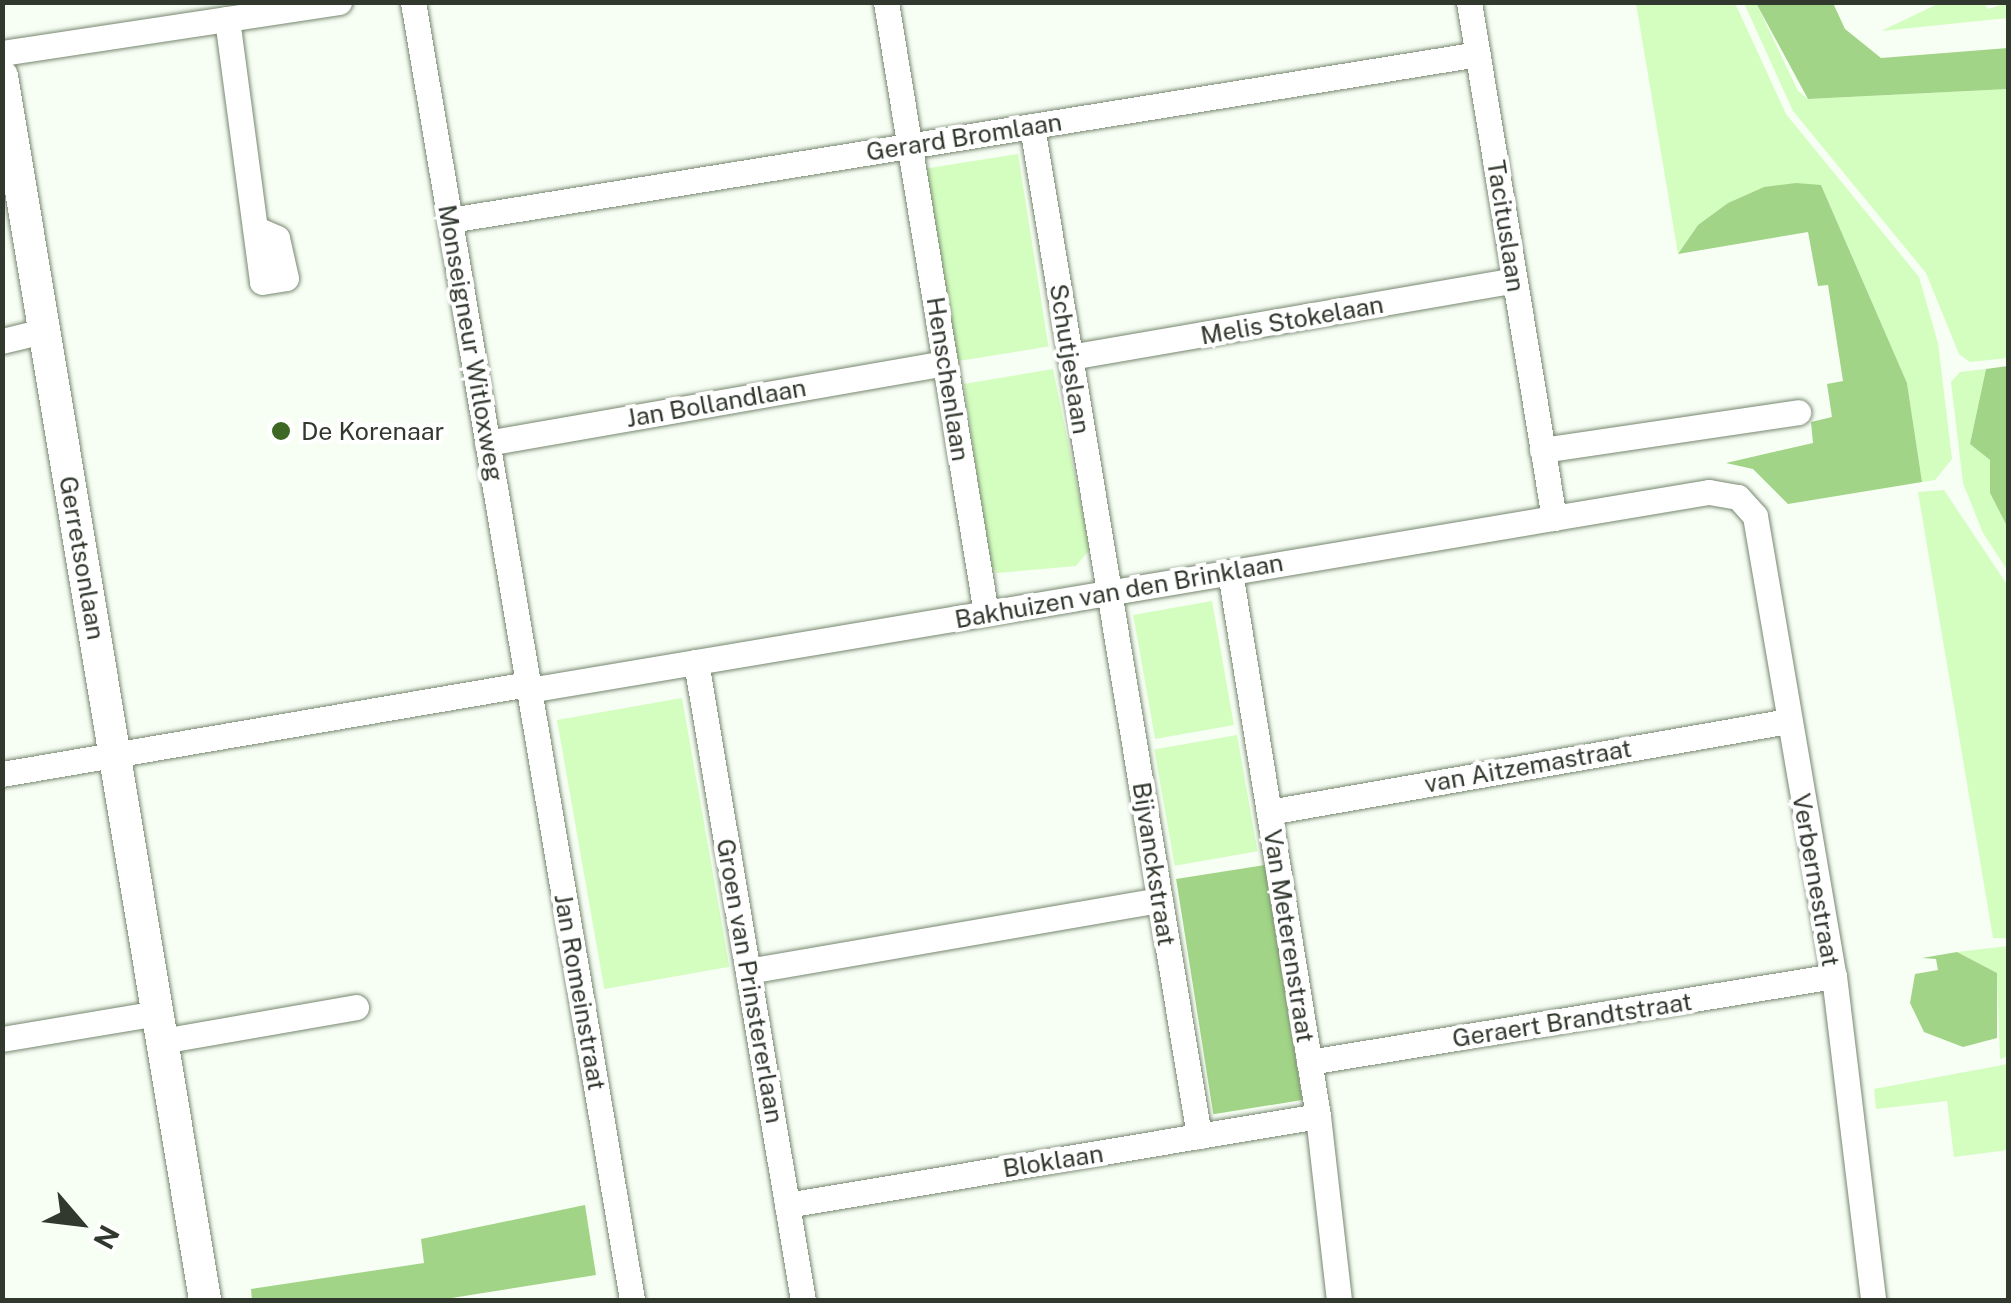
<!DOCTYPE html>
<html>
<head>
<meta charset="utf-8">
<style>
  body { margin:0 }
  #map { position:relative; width:2011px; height:1303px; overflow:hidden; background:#f7fef4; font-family:"Public Sans",sans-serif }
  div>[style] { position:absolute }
  .green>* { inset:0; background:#d4fdc0; transform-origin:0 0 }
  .forest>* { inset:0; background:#a1d486; transform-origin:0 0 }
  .roads { filter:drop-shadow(0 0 2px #778770) drop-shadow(0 0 2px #778770) }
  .minor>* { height:25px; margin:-12.5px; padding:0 12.5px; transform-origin:12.5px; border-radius:12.5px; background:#fff }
  .tertiary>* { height:32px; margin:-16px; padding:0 16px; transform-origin:16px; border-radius:16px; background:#fff }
  .dots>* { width:28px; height:28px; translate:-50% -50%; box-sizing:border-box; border:5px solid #fff; border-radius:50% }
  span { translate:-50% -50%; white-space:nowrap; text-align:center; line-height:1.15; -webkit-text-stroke:8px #fff; paint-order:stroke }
  .street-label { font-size:25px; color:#31382e }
  .poi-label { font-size:25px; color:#31382e }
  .left { translate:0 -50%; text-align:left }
  .frame { position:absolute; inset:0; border:5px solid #31382e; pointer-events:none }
  .north { position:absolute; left:30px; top:1173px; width:100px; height:100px; -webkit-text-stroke:8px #fff; paint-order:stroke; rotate:118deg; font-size:28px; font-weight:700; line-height:40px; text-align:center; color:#31382e }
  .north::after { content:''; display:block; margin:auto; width:35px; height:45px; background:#31382e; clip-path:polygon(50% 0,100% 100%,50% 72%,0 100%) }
</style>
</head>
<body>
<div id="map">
  <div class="green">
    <i style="clip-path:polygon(1636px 3px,1735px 3px,1786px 114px,1919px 277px,1938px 343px,1952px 459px,1935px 480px,1922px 482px,1907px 383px,1821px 185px,1764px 187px,1728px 203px,1698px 225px,1678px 254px)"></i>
    <i style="clip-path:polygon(1744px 3px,1756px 3px,1798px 91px,1808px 99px,2008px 89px,2008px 358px,1970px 362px,1959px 354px,1926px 273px,1793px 111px)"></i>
    <i style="clip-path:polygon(1940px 3px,1984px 3px,1988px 9px,2008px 3px,2008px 18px,1881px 31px)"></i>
    <i style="left:1018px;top:154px;width:195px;height:93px;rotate:81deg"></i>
    <i style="clip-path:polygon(1053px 369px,1090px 549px,1076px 566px,997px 573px,990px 565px,964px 384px)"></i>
    <i style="clip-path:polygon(1986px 369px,1970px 444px,1990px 460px,1990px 493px,2008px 528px,2008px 571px,1983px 533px,1963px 483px,1951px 382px,1960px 372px)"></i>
    <i style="clip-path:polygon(1944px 490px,2008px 586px,2008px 938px,1993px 938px,1918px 492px)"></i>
    <i style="left:1212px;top:601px;width:126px;height:80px;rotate:80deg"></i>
    <i style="left:682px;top:698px;width:273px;height:127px;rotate:80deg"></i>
    <i style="left:1237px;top:735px;width:118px;height:84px;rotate:80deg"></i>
    <i style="clip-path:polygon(2008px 946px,2008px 1056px,2000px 1059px,1997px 973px,1957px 952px)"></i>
    <i style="clip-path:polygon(2008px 1064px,2008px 1150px,1954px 1157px,1947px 1101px,1876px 1109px,1874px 1089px)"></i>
  </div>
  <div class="forest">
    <i style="clip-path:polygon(1756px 3px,1833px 3px,1845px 29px,1881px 58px,2008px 48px,2008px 89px,1808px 99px)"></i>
    <i style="clip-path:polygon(1796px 183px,1821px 185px,1907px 383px,1922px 482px,1788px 504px,1753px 469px,1726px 463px,1813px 443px,1811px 422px,1832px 417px,1827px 384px,1843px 381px,1828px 285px,1818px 286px,1808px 232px,1678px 254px,1698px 225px,1728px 203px,1764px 187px)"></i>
    <i style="clip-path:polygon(2008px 366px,2008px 528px,1990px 493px,1990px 460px,1970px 444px,1986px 369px)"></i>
    <i style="left:1265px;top:865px;width:238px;height:90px;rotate:81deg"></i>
    <i style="clip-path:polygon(1957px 952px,1997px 973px,1997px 1038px,1963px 1047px,1924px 1032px,1910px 1003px,1915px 974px,1938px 970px,1936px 959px,1922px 958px)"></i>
    <i style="clip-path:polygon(585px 1205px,596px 1275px,439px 1300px,252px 1300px,251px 1289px,424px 1263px,421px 1239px)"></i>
  </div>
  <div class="roads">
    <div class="minor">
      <i style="left:413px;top:2px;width:1316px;rotate:80.42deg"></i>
      <i style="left:886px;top:2px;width:619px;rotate:80.71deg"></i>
      <i style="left:1469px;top:2px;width:523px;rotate:80.65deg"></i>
      <i style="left:227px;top:19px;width:265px;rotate:82.4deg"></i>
      <i style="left:262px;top:282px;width:24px;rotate:-9deg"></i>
      <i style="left:286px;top:278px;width:41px;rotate:-102.7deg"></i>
      <i style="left:277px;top:238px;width:22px;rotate:-156deg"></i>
      <i style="left:2px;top:53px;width:341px;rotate:-8.6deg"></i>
      <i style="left:1032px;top:126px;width:1024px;rotate:80.61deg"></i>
      <i style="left:450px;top:220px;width:1041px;rotate:-9.17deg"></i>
      <i style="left:2px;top:341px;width:42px;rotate:-13.7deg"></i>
      <i style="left:1070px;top:357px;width:451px;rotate:-9.8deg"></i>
      <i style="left:487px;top:443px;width:465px;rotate:-9.9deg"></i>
      <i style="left:1542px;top:450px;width:259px;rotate:-8.4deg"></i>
      <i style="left:1230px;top:572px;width:551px;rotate:80.81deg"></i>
      <i style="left:1318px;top:1116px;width:185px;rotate:83.5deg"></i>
      <i style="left:696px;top:662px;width:647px;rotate:80.48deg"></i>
      <i style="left:529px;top:690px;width:1196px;rotate:-9.53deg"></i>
      <i style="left:1709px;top:492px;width:29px;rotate:10deg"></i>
      <i style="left:1738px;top:497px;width:25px;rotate:48deg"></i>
      <i style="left:1755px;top:516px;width:467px;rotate:80.3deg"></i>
      <i style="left:1834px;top:976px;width:326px;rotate:83.1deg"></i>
      <i style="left:2px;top:774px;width:534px;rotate:-9.71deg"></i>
      <i style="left:1269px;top:812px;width:527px;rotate:-9.94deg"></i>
      <i style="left:748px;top:971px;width:418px;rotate:-9.8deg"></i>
      <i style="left:2px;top:1039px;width:157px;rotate:-9.5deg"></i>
      <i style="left:162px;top:1041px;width:197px;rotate:-9.9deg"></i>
      <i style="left:1309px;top:1062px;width:532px;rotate:-9.3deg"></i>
      <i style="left:787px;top:1205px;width:538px;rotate:-9.51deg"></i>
    </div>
    <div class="tertiary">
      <i style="left:2px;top:76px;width:1241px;rotate:80.58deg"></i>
    </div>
  </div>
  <div class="dots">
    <i style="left:281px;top:431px;background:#3d6724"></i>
  </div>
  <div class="street-label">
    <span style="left:964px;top:137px;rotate:-9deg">Gerard Bromlaan</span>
    <span style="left:1506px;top:226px;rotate:81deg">Tacituslaan</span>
    <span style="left:1292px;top:320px;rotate:-10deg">Melis Stokelaan</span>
    <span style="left:471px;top:343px;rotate:80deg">Monseigneur Witloxweg</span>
    <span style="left:1070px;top:359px;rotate:81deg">Schutjeslaan</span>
    <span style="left:948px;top:379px;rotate:81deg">Henschenlaan</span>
    <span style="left:716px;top:403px;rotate:-10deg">Jan Bollandlaan</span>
    <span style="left:82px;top:558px;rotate:80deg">Gerretsonlaan</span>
    <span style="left:1119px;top:591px;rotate:-10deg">Bakhuizen van den Brinklaan</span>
    <span style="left:1528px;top:766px;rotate:-10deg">van Aitzemastraat</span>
    <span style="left:1154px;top:864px;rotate:81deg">Bijvanckstraat</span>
    <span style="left:1816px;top:880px;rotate:80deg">Verbernestraat</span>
    <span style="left:1289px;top:936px;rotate:81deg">Van Meterenstraat</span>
    <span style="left:750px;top:981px;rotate:80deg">Groen van Prinstererlaan</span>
    <span style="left:580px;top:992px;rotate:80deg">Jan Romeinstraat</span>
    <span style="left:1572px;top:1020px;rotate:-9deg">Geraert Brandtstraat</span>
    <span style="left:1053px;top:1161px;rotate:-9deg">Bloklaan</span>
  </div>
  <div class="poi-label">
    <span class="left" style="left:301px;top:431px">De Korenaar</span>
  </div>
  <div class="frame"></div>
  <div class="north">N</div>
</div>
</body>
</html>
